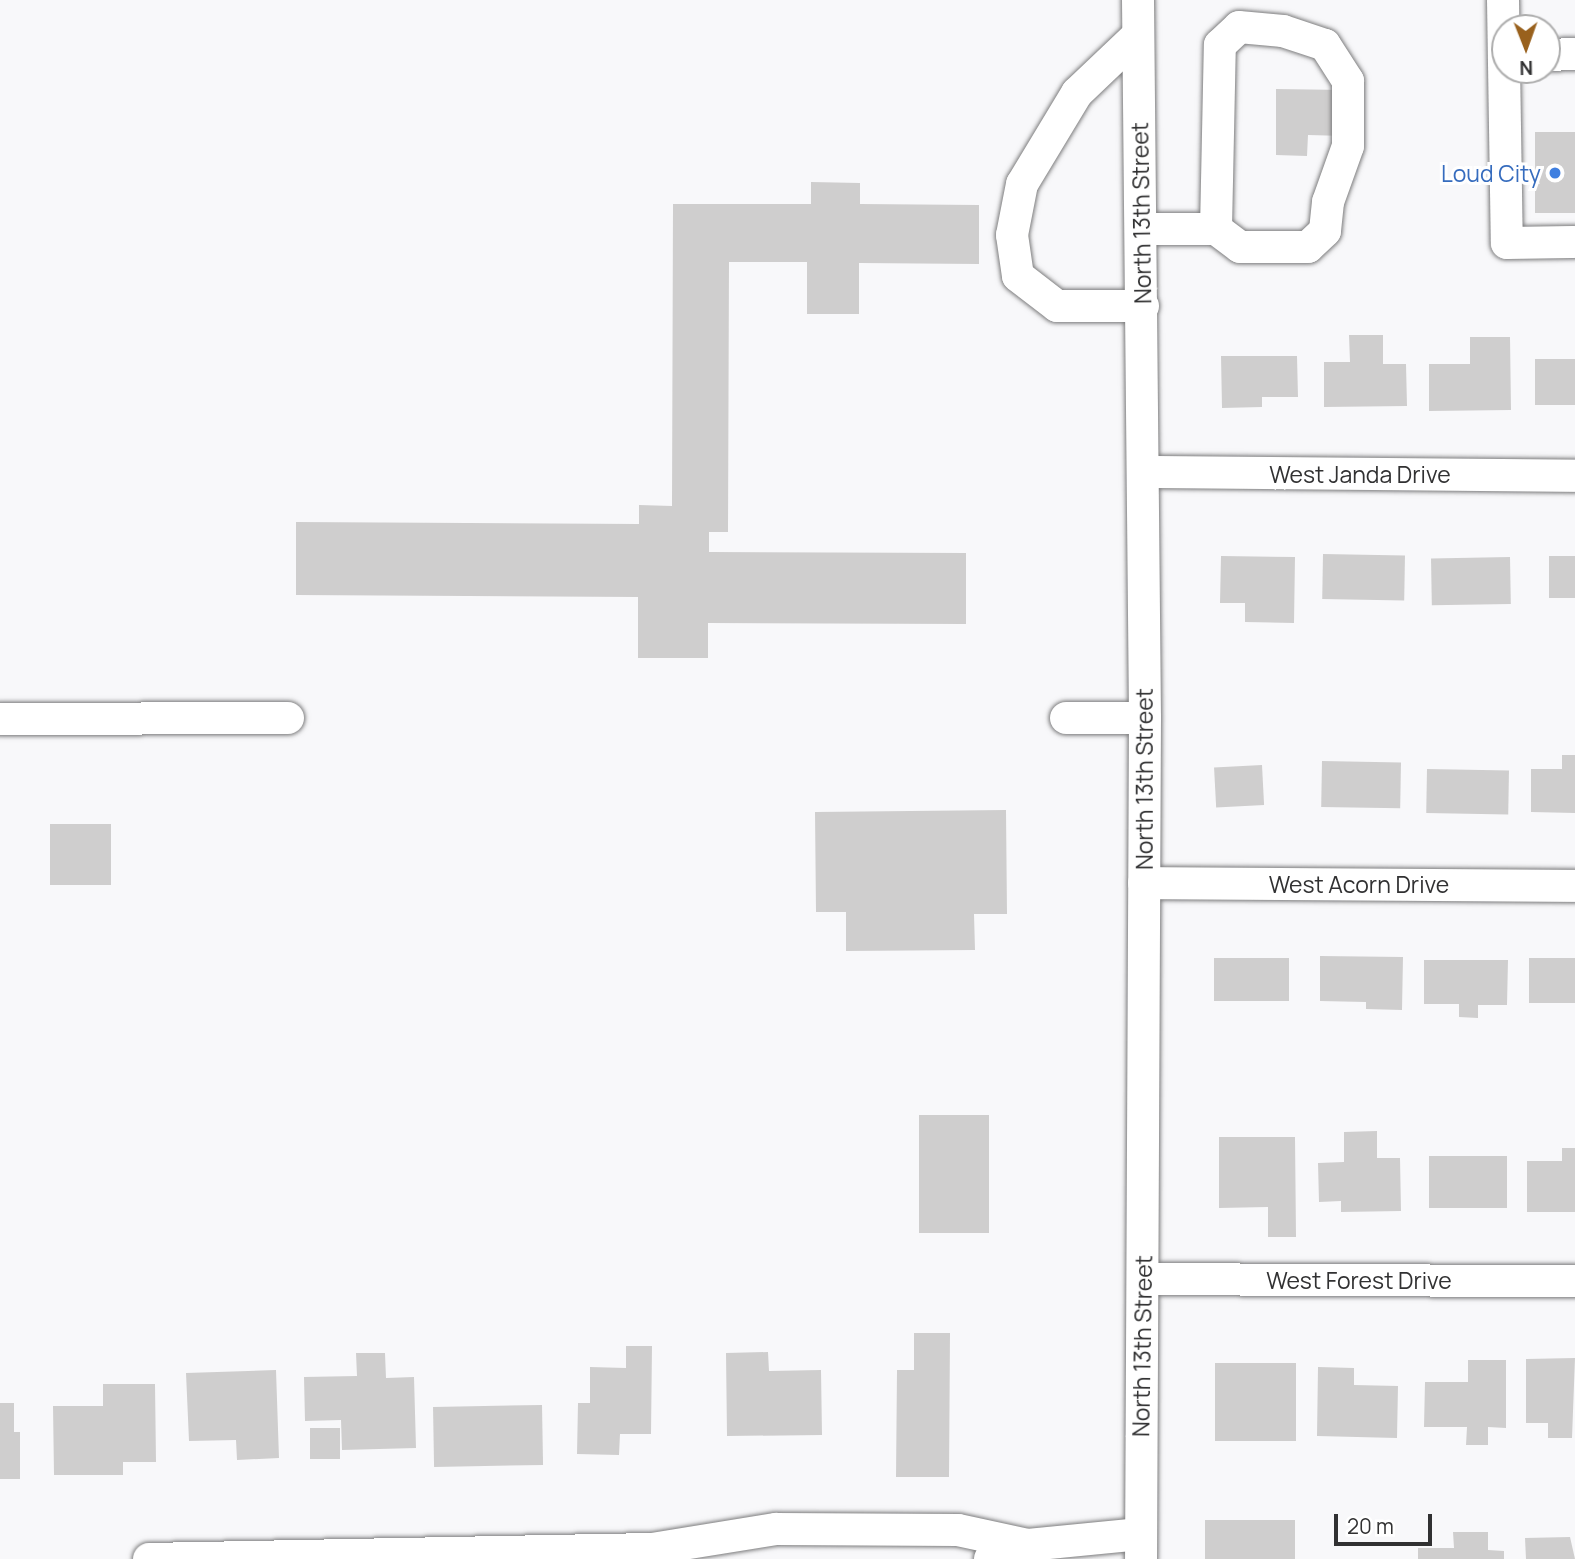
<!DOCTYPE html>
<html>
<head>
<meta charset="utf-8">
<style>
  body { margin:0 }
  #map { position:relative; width:1575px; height:1559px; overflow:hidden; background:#f8f8fa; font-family:Manrope,sans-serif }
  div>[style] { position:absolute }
  .building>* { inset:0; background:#cfcece; transform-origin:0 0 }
  .roads { filter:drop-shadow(0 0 2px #7d7d7e) drop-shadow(0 0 2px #7d7d7e) }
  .minor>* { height:32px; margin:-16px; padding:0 16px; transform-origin:16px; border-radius:16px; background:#fff }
  .dots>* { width:19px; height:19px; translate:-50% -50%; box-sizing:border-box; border:4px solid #fff; border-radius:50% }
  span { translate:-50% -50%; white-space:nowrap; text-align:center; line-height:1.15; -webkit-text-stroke:6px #fff; paint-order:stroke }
  .shop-label { font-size:23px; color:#366cbe }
  .right { translate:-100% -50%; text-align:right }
  .street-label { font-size:23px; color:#313132 }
  .north { position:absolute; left:1491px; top:14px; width:70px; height:70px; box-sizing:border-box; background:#fff; border:2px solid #adadad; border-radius:50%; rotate:179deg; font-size:19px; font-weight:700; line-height:28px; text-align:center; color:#313132 }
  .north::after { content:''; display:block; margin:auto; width:24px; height:32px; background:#99611d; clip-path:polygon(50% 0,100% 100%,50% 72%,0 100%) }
  .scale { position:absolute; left:1334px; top:1514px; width:98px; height:32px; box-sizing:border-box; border:4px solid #313132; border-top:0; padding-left:9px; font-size:21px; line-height:24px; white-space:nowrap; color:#313132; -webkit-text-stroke:5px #fff; paint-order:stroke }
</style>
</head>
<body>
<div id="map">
  <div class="building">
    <i style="clip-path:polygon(1276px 89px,1345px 90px,1345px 136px,1308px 135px,1307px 156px,1276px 155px)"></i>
    <i style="left:1535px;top:132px;width:40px;height:81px"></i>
    <i style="clip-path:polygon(811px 182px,860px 183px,860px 204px,979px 205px,979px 264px,859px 263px,859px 314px,807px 314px,807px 262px,729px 262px,728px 532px,709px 532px,709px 552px,966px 553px,966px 624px,708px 623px,708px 658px,638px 658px,638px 597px,296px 595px,296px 522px,639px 524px,639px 505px,672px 506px,673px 204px,811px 204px)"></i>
    <i style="clip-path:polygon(1349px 335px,1383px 335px,1383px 364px,1406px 364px,1407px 406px,1324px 407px,1324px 362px,1350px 362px)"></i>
    <i style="clip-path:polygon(1470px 337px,1510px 337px,1511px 410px,1429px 411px,1429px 364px,1470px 364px)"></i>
    <i style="clip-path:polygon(1221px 356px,1297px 356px,1298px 397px,1262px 397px,1262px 407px,1222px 408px)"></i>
    <i style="left:1535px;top:359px;width:40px;height:46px"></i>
    <i style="left:1323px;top:554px;width:82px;height:45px;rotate:1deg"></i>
    <i style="clip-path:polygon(1221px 556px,1295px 557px,1294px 623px,1245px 622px,1245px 603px,1220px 603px)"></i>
    <i style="left:1549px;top:556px;width:26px;height:42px"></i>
    <i style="left:1510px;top:557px;width:47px;height:79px;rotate:89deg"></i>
    <i style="clip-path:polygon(1562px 755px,1575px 755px,1575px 813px,1531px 812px,1531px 769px,1562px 769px)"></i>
    <i style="left:1322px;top:761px;width:79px;height:46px;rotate:1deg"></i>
    <i style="left:1262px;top:765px;width:40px;height:48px;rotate:87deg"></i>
    <i style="left:1427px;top:769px;width:82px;height:44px;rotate:1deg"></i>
    <i style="clip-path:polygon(1006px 810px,1007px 914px,974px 914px,975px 950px,846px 951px,846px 912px,816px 912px,815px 812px)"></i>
    <i style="left:50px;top:824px;width:61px;height:61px"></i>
    <i style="clip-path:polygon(1320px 956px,1403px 957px,1402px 1010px,1366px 1009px,1366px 1002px,1320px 1001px)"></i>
    <i style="left:1214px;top:958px;width:75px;height:43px"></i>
    <i style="left:1529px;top:958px;width:46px;height:45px"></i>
    <i style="clip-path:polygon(1424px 960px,1508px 960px,1507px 1005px,1478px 1005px,1478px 1018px,1459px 1017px,1459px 1004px,1424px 1004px)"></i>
    <i style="left:919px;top:1115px;width:70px;height:118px"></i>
    <i style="clip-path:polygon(1377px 1131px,1377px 1158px,1400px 1158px,1401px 1211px,1341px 1212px,1341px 1201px,1319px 1202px,1318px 1163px,1344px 1162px,1344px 1132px)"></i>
    <i style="clip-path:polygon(1219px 1137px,1295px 1137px,1296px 1237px,1268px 1237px,1268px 1207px,1219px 1208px)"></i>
    <i style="clip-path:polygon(1562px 1148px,1575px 1148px,1575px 1212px,1527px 1212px,1527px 1161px,1562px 1161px)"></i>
    <i style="left:1429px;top:1156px;width:78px;height:52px"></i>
    <i style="clip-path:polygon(914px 1333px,950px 1333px,949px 1477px,896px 1477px,897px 1370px,914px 1370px)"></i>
    <i style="clip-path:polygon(626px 1346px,652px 1346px,651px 1434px,620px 1434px,619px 1455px,577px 1454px,578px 1403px,590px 1403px,590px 1367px,626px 1368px)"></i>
    <i style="clip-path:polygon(768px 1352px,769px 1371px,821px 1370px,822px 1435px,727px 1436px,726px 1353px)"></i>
    <i style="clip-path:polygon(356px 1353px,385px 1353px,386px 1378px,414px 1377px,416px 1448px,342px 1450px,341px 1420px,305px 1421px,304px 1377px,357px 1376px)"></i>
    <i style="clip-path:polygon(1575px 1358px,1572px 1438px,1548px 1438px,1548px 1423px,1526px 1423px,1526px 1359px)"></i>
    <i style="clip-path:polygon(1468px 1360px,1506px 1360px,1506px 1428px,1488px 1427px,1488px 1445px,1466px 1445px,1467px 1427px,1424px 1427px,1425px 1382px,1468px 1382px)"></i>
    <i style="left:1215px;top:1363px;width:81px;height:78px"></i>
    <i style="clip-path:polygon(1318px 1367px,1354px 1368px,1354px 1385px,1398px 1386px,1397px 1438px,1317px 1436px)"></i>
    <i style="clip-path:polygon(276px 1370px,279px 1458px,237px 1460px,236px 1440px,189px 1441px,186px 1373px)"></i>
    <i style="clip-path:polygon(103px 1384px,155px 1384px,156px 1462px,123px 1462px,123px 1475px,54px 1475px,53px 1406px,103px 1406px)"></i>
    <i style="clip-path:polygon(0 1403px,14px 1403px,14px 1432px,20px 1432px,20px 1479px,0 1479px)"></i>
    <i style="left:542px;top:1405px;width:60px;height:109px;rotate:89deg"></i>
    <i style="left:310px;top:1428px;width:30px;height:31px"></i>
    <i style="left:1205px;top:1520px;width:90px;height:39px"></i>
    <i style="clip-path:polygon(1453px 1532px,1488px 1532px,1488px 1550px,1504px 1551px,1504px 1559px,1418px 1559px,1418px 1548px,1454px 1548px)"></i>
    <i style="clip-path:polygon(1570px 1537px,1575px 1559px,1526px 1559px,1525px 1538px)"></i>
  </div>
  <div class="roads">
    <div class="minor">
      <i style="left:1138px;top:0;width:718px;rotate:89.44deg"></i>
      <i style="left:1145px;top:718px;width:841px;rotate:90.27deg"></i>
      <i style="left:1503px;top:0;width:243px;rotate:89.1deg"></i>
      <i style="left:1507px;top:243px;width:68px;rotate:-0.8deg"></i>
      <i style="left:1138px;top:35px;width:84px;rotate:136.4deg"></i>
      <i style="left:1077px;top:93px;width:106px;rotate:121.1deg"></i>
      <i style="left:1022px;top:184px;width:52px;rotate:101.1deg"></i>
      <i style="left:1012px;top:235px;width:41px;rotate:81.7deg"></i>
      <i style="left:1018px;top:276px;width:49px;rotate:37.6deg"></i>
      <i style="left:1057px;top:306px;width:86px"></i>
      <i style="left:1547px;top:55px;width:28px;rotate:-2deg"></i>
      <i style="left:1142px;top:229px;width:74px"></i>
      <i style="left:1216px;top:229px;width:184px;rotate:-88.8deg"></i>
      <i style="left:1220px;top:45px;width:26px;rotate:-43deg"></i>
      <i style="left:1239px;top:27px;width:44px;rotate:5.2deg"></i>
      <i style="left:1283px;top:31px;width:44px;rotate:18.4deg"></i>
      <i style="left:1325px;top:45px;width:43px;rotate:57.4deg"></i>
      <i style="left:1348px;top:81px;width:65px;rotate:90deg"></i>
      <i style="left:1348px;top:146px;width:59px;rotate:109.7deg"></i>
      <i style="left:1328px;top:202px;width:29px;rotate:96deg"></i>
      <i style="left:1325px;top:231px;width:23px;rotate:137deg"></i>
      <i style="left:1308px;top:247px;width:68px;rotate:180deg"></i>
      <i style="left:1240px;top:247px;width:30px;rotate:-143deg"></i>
      <i style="left:1144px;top:472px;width:431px;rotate:0.5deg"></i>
      <i style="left:1066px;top:718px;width:79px"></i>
      <i style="left:0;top:719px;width:288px;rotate:-0.2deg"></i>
      <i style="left:1144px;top:883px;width:431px;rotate:0.4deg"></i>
      <i style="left:1143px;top:1279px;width:432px;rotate:0.3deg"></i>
      <i style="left:149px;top:1559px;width:503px;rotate:-1.14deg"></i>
      <i style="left:652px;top:1549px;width:126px;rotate:-9.2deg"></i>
      <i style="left:776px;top:1529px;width:182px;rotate:0.3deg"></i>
      <i style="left:958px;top:1530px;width:72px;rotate:12.1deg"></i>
      <i style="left:990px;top:1559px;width:40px;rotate:-20.2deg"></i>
      <i style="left:1028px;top:1545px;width:113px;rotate:-5.6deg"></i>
    </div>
  </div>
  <div class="dots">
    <i style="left:1555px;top:173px;background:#3f7fe0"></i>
  </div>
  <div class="shop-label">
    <span class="right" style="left:1541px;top:173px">Loud City</span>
  </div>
  <div class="street-label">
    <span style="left:1141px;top:213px;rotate:-91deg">North 13th Street</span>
    <span style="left:1360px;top:474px">West Janda Drive</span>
    <span style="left:1144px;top:779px;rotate:-90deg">North 13th Street</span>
    <span style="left:1359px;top:884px">West Acorn Drive</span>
    <span style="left:1359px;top:1280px">West Forest Drive</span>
    <span style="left:1142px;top:1346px;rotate:-89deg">North 13th Street</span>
  </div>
  <div class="north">N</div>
  <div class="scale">20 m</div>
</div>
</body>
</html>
